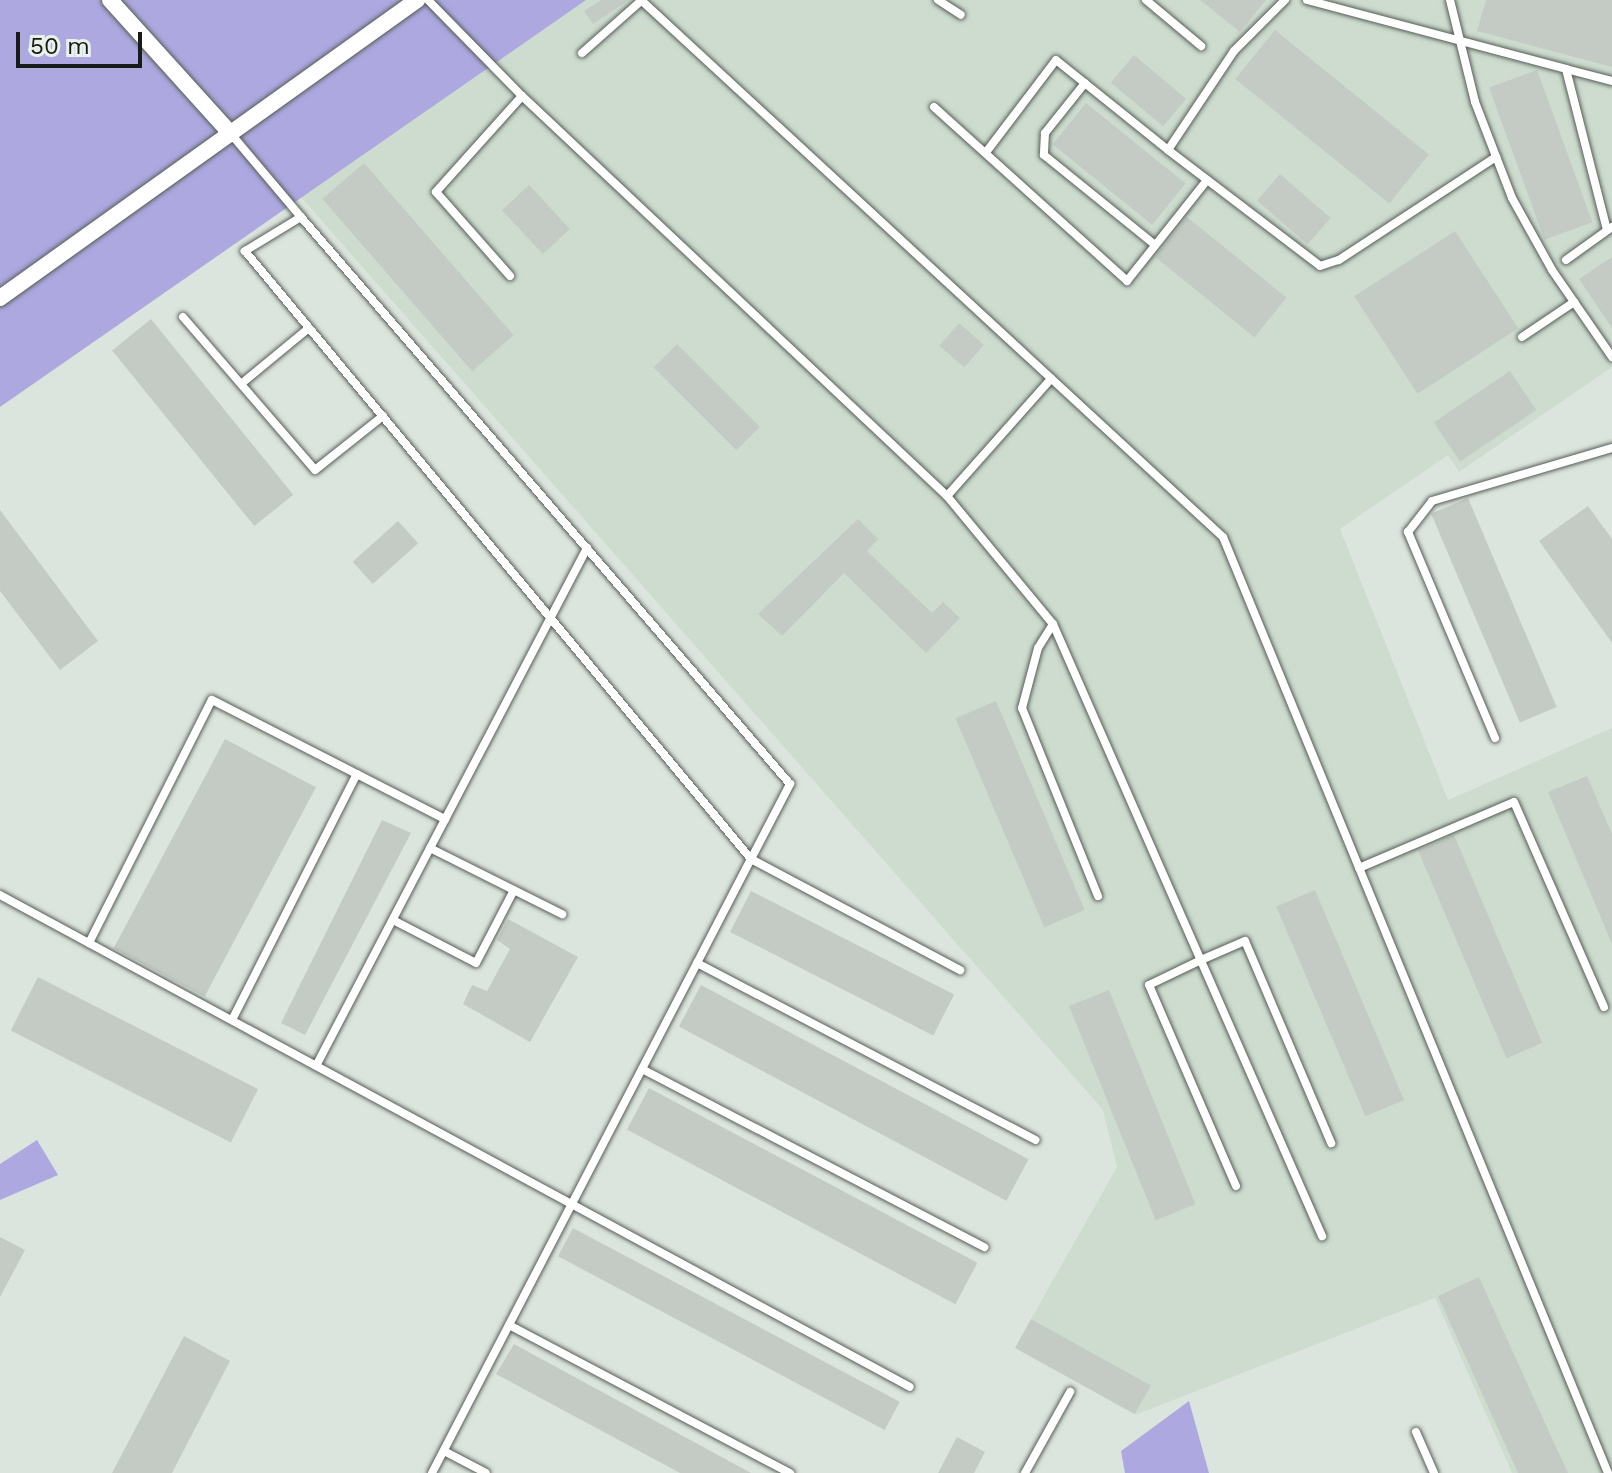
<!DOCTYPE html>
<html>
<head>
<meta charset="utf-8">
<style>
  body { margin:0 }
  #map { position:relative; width:1612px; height:1473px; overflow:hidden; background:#dce5dd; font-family:"Work Sans",sans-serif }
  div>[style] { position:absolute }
  .built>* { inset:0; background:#cddccf }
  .green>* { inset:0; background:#ada8e0 }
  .building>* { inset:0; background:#c3cbc4; transform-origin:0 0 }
  .roads { filter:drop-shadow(0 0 2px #565e57) drop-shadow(0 0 2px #565e57) }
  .lane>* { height:8px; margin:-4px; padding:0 4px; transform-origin:4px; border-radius:4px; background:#fff }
  .street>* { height:16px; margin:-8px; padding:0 8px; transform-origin:8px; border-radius:8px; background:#fff }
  span { translate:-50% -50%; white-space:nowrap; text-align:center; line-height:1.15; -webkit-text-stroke:6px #e9f2ea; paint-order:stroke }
  .scale { position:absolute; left:16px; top:32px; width:126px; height:36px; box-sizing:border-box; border:4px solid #181b18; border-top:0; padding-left:10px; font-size:24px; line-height:28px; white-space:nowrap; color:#181b18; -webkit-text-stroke:6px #e9f2ea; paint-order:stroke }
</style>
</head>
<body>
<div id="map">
  <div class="built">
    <i style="clip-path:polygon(586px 0,1612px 0,1612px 367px,1459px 472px,1448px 455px,1340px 529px,1448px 800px,1612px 728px,1612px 1473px,1512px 1473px,1435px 1298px,1135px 1415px,1150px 1386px,1031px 1319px,1117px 1167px,1103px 1110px,300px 196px)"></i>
  </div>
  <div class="green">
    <i style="clip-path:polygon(0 0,586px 0,0 407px)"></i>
    <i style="clip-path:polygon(37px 1140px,58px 1175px,0 1200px,0 1164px)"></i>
    <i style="clip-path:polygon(1189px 1401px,1209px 1473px,1125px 1473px,1121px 1451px)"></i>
  </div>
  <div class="building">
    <i style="clip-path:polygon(601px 0,629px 0,593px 24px,584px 11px)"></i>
    <i style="clip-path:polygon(1200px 0,1266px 0,1240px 32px)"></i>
    <i style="clip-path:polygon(1486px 0,1612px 0,1612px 67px,1477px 31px)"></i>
    <i style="left:1275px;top:30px;width:198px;height:63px;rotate:39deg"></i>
    <i style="left:1134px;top:55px;width:68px;height:36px;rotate:40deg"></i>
    <i style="left:1537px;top:70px;width:162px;height:51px;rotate:70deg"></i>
    <i style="left:1086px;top:103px;width:128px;height:53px;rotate:39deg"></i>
    <i style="left:364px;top:163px;width:228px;height:55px;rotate:49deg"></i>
    <i style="left:1280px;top:174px;width:67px;height:35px;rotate:41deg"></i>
    <i style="left:529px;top:185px;width:60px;height:37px;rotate:47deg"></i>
    <i style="left:1187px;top:217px;width:128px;height:51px;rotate:39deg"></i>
    <i style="left:1455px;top:231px;width:116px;height:120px;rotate:57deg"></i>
    <i style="clip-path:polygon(1612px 257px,1612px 328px,1579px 279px)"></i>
    <i style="left:151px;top:319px;width:226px;height:50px;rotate:51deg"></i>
    <i style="left:959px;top:323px;width:33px;height:30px;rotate:41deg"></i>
    <i style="left:677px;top:344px;width:117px;height:33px;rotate:45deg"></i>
    <i style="left:1510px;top:371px;width:47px;height:92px;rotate:56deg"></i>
    <i style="left:1468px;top:498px;width:227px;height:40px;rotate:67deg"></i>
    <i style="clip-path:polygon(1588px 506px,1612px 539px,1612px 643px,1539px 541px)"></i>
    <i style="clip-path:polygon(0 510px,98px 641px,60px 670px,0 591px)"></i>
    <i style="clip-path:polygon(858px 519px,878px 539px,867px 551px,932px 613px,943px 602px,960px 618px,926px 653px,844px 573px,782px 636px,758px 614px)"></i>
    <i style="left:398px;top:521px;width:30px;height:61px;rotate:48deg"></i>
    <i style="left:996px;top:701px;width:227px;height:44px;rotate:67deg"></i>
    <i style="left:225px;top:739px;width:103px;height:237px;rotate:28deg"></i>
    <i style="clip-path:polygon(1587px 776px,1612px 834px,1612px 944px,1548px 792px)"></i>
    <i style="clip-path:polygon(382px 820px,411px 833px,305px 1035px,281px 1023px)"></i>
    <i style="left:1454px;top:835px;width:226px;height:39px;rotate:67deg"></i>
    <i style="left:1315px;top:890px;width:228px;height:42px;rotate:67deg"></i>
    <i style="left:751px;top:891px;width:228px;height:46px;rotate:27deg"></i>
    <i style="clip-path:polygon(508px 919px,578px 957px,530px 1042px,463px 1004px,472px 985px,487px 991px,510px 949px,497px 940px)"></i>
    <i style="left:38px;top:977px;width:247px;height:60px;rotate:27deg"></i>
    <i style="left:701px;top:985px;width:371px;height:47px;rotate:28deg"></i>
    <i style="left:1109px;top:990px;width:231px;height:43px;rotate:68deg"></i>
    <i style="left:649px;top:1088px;width:372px;height:47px;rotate:28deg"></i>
    <i style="left:573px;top:1228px;width:370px;height:32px;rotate:28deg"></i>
    <i style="clip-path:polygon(0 1237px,25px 1250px,0 1297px)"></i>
    <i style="clip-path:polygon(1479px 1277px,1551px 1436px,1568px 1473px,1518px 1473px,1438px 1296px)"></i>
    <i style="left:1031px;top:1319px;width:137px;height:33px;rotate:29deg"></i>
    <i style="clip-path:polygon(184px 1336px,230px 1361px,172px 1473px,112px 1473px)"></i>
    <i style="clip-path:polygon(514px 1344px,751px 1473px,680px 1473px,496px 1374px)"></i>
    <i style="clip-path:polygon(957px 1437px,985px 1452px,974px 1473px,938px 1473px)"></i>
  </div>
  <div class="roads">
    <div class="lane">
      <i style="left:428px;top:0;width:134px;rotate:45.6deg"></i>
      <i style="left:522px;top:96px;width:129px;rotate:131.9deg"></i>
      <i style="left:436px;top:192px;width:112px;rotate:48.6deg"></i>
      <i style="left:641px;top:0;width:792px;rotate:42.7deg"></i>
      <i style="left:1223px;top:537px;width:1012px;rotate:67.64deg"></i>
      <i style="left:938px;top:0;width:27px;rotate:33deg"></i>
      <i style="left:1146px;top:0;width:72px;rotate:39.9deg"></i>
      <i style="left:1285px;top:0;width:72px;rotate:135deg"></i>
      <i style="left:1234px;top:51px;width:119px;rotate:123.7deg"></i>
      <i style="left:1168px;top:150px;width:191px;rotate:37.3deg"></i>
      <i style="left:1320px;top:266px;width:20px;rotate:-18deg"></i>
      <i style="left:1339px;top:260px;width:188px;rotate:-33.3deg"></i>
      <i style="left:1307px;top:0;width:268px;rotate:14.9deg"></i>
      <i style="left:1450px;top:0;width:105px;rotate:76.2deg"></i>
      <i style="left:1475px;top:102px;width:103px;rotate:68.9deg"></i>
      <i style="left:1512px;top:198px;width:82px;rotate:60.9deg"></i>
      <i style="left:1552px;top:270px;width:106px;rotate:55.4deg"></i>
      <i style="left:582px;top:53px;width:79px;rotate:-41.4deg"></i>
      <i style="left:1085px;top:83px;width:64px;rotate:128.7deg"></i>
      <i style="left:1045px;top:133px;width:22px;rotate:93deg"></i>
      <i style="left:1044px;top:155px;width:143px;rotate:39deg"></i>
      <i style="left:522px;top:96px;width:584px;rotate:43.26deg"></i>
      <i style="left:947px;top:496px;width:166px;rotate:50.4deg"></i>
      <i style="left:1053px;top:624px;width:669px;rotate:66.27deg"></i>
      <i style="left:934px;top:107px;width:260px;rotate:42deg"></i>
      <i style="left:1127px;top:281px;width:129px;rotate:-51.6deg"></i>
      <i style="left:231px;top:134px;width:109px;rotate:49.9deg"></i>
      <i style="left:987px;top:151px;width:114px;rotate:-52.8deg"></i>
      <i style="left:1056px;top:60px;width:144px;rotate:38.8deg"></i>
      <i style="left:1607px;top:230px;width:166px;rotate:-104.3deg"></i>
      <i style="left:1566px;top:69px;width:48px;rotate:14.6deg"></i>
      <i style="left:1566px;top:260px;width:57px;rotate:-35.7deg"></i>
      <i style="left:183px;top:317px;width:202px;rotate:49.2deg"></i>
      <i style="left:315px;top:470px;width:87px;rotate:-38.5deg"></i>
      <i style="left:1522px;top:337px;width:63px;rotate:-33.9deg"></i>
      <i style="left:241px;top:384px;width:88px;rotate:-39.5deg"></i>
      <i style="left:947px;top:496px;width:157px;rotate:-48.4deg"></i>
      <i style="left:1053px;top:624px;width:28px;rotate:122deg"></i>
      <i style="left:1038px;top:648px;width:62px;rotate:104.9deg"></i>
      <i style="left:1022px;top:708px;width:203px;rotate:68deg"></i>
      <i style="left:1495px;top:738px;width:224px;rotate:-112.9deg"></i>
      <i style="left:1408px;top:532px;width:39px;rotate:-52deg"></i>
      <i style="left:1432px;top:501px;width:188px;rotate:-16.4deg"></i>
      <i style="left:430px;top:848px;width:148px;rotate:26.6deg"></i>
      <i style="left:1359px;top:868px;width:168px;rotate:-23.1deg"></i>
      <i style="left:1514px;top:802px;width:224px;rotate:66.3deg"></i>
      <i style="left:0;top:895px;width:1034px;rotate:28.4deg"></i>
      <i style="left:393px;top:920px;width:93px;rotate:27.4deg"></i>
      <i style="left:476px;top:963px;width:82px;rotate:-62.5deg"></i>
      <i style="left:89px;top:943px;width:272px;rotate:-63.2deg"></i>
      <i style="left:212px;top:700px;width:262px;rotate:27.1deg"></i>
      <i style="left:697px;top:963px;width:382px;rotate:27.6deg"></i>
      <i style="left:232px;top:1020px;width:276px;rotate:-63.1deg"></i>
      <i style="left:316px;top:1066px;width:585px;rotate:-62.38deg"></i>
      <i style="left:642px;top:1069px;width:386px;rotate:27.5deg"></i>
      <i style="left:1236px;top:1186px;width:219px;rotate:-113.4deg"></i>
      <i style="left:1149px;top:985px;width:58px;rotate:-25.7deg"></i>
      <i style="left:1201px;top:960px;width:48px;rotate:-23.4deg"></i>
      <i style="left:1245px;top:941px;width:220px;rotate:66.9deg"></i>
      <i style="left:509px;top:1325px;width:318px;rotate:27.8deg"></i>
      <i style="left:1416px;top:1432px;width:45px;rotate:66.3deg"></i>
      <i style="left:444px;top:1451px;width:47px;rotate:27.6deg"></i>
      <i style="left:432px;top:1473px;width:575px;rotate:-62.54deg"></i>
      <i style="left:697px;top:963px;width:117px;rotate:-62.6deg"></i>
      <i style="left:751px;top:859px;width:85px;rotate:-62.5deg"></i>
      <i style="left:790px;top:784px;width:749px;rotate:-130.78deg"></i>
      <i style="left:301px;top:217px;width:66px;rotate:148.7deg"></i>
      <i style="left:245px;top:251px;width:791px;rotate:50.23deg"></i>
      <i style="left:751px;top:859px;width:237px;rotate:28deg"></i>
      <i style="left:1025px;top:1473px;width:93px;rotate:-60.9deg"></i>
    </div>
    <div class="street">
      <i style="left:110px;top:0;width:181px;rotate:47.9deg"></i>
      <i style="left:0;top:298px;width:513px;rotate:-35.55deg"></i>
    </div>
  </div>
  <div class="scale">50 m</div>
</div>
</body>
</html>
